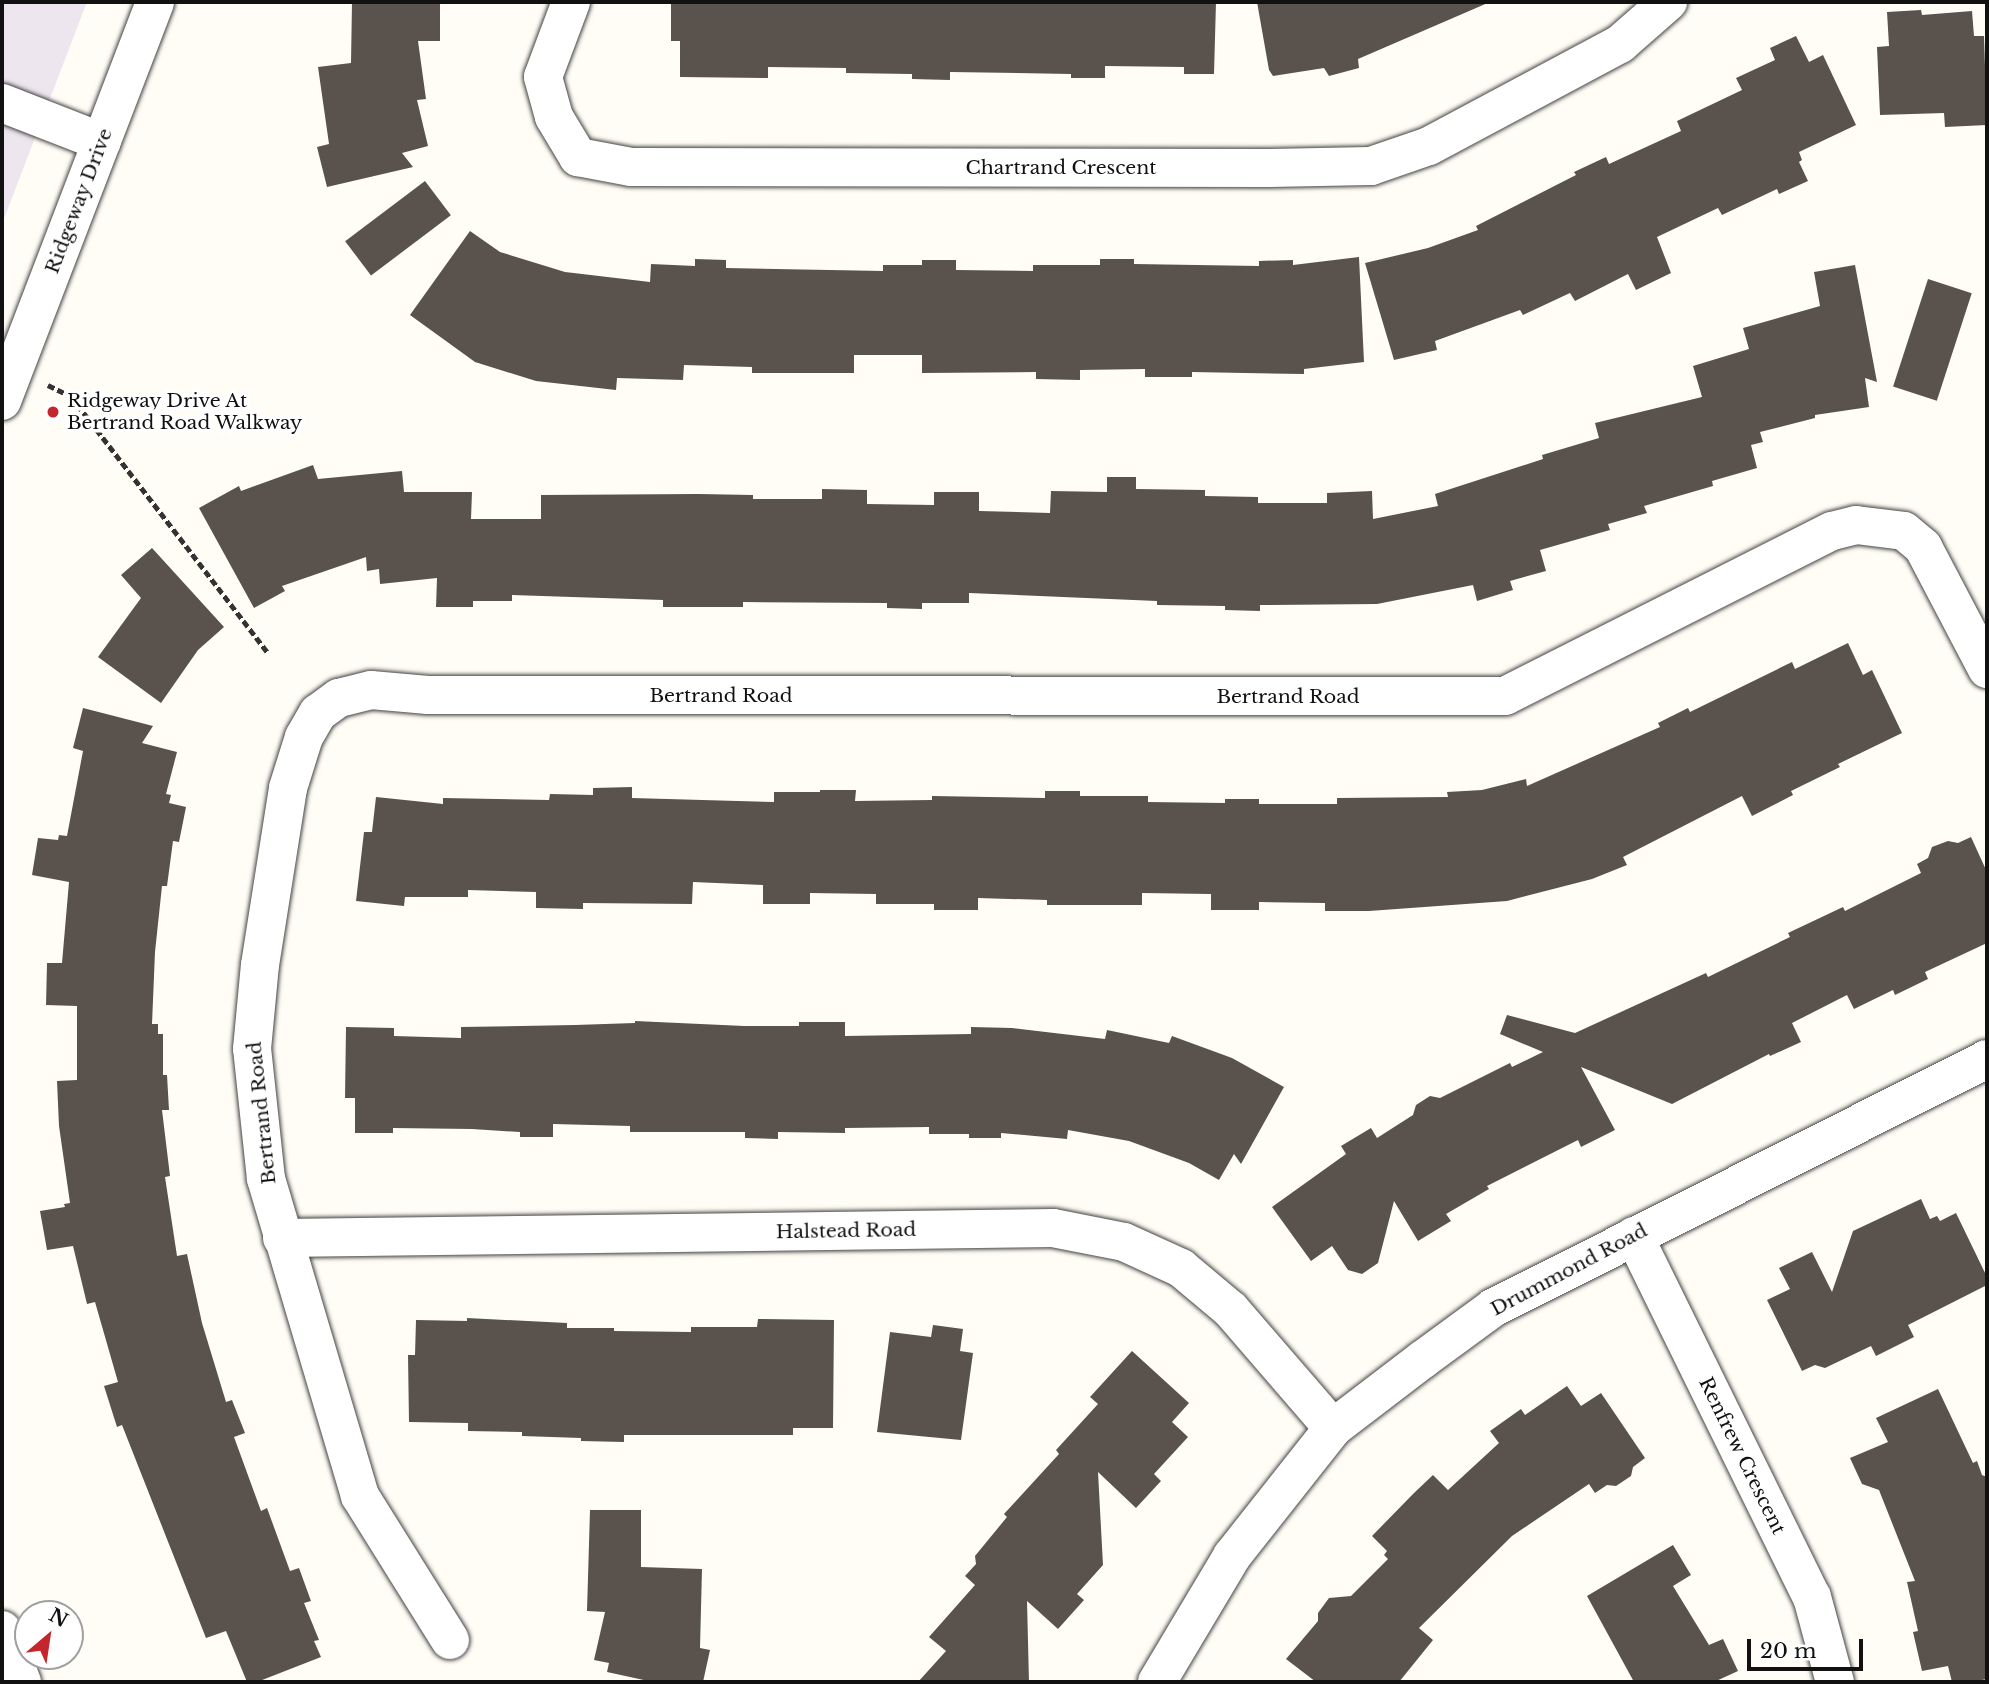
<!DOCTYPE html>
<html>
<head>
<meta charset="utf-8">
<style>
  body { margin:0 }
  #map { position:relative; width:1989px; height:1684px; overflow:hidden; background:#fffdf5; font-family:"Libre Baskerville",serif }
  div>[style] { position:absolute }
  .industrial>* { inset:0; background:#eee6ef }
  .building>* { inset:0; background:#5a524d; transform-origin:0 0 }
  .path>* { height:4.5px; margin-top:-2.25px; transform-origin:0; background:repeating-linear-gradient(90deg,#333 0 7px,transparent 0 10.5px) }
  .roads { filter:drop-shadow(0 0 2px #444) drop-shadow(0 0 2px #444) }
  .minor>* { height:38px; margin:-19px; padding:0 19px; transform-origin:19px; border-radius:19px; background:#fff }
  .dots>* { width:19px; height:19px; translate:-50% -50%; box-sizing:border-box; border:4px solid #fff; border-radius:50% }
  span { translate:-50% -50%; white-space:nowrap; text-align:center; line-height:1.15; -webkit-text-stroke:7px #fff; paint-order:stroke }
  .street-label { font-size:19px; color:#111 }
  .poi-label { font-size:19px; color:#111 }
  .left { translate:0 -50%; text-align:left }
  .frame { position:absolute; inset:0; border:4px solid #111; pointer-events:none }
  .north { position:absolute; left:14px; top:1600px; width:70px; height:70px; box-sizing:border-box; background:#fff; border:2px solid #a0a0a0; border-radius:50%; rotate:29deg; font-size:19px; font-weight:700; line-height:28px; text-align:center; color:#111 }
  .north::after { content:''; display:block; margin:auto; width:24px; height:32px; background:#c4262e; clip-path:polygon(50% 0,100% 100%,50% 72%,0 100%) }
  .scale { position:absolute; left:1747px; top:1639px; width:116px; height:32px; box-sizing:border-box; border:4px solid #111; border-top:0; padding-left:9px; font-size:21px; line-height:24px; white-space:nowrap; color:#111; -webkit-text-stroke:5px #fff; paint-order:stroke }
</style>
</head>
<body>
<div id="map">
  <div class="industrial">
    <i style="clip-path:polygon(2px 2px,87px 2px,2px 224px)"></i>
  </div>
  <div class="building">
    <i style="clip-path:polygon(352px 2px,440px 2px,440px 41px,418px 41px,426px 99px,417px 100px,428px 146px,402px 153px,413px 167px,327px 187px,317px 147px,329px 144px,318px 67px,351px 63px)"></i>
    <i style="clip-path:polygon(671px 2px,1216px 2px,1214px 74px,1184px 74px,1184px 67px,1105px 66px,1105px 78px,1071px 78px,1071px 74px,950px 72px,950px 80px,912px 79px,912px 74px,846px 73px,846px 68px,768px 67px,768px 78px,680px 77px,680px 41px,671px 41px)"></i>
    <i style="clip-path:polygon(1257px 2px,1490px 2px,1358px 59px,1359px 68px,1329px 76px,1324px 68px,1273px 76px,1269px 70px)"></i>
    <i style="clip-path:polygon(1921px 10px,1922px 15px,1972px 11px,1974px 36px,1984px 36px,1987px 125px,1945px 127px,1944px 113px,1880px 115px,1877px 47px,1889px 46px,1887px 12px)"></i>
    <i style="clip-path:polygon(1796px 36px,1809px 62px,1823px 55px,1856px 125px,1799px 152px,1802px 160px,1799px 162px,1808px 181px,1779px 194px,1777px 189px,1722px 215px,1718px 208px,1657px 237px,1671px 273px,1636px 290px,1628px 274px,1575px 301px,1570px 293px,1523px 315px,1520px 310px,1435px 341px,1437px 350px,1394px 360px,1365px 263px,1428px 248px,1478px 230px,1476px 226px,1576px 175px,1574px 172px,1606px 157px,1609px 164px,1681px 131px,1677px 121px,1742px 90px,1736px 78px,1775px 60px,1770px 48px)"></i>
    <i style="left:425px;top:181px;width:43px;height:100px;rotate:53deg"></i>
    <i style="clip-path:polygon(470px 231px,500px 252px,565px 272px,650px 282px,651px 264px,695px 266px,695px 259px,726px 260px,726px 268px,883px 271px,883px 265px,922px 265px,922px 260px,956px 260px,956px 270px,1033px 271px,1033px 265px,1100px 265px,1100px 259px,1134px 259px,1134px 264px,1259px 266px,1259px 261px,1293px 260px,1293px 265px,1359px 257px,1364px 362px,1304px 369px,1304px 374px,1192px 372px,1192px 377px,1145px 377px,1145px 369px,1080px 370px,1080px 380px,1036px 379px,1036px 372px,922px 373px,922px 355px,854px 355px,854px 373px,752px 373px,752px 367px,684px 365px,683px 380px,617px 378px,616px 390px,536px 381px,475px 362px,410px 315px)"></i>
    <i style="clip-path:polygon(1855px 265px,1877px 382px,1865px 378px,1869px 407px,1815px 415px,1815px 418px,1760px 432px,1763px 442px,1751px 445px,1757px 468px,1712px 481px,1713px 486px,1644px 506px,1647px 513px,1608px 524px,1610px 530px,1540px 550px,1546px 571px,1510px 581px,1513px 590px,1477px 601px,1473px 585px,1377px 604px,1260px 605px,1260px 611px,1225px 610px,1225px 606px,1157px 605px,1157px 601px,969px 593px,969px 603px,922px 603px,922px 609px,887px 608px,887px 603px,743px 602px,743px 607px,663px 607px,663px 600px,512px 595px,512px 601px,473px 601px,473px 607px,436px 607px,437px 578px,380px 584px,379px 569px,367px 571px,366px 557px,282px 586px,285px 591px,254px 608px,199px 508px,239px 486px,241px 491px,313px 465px,318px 479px,402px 471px,404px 492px,472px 492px,471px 519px,541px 519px,541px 495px,698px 494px,753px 495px,753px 499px,822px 499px,822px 489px,867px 490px,867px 504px,934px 505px,934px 492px,979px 492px,979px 511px,1050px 513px,1051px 491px,1107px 492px,1107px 477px,1136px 477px,1136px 489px,1205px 490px,1205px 496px,1258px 497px,1258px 503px,1327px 503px,1327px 493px,1372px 491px,1373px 519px,1438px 506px,1435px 494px,1543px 459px,1542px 455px,1599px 438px,1595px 423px,1702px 397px,1693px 366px,1749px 349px,1743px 328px,1820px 306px,1814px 272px)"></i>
    <i style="left:1928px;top:279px;width:46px;height:113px;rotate:18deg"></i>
    <i style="clip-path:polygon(152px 548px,224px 627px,198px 650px,161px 703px,98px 657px,141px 598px,121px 575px)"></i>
    <i style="clip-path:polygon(1848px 643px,1863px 675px,1872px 670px,1902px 733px,1838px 764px,1840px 767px,1791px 791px,1793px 795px,1752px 816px,1742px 796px,1623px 857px,1627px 865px,1592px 879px,1507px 901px,1369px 911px,1325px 911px,1325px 903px,1259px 902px,1259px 910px,1211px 910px,1211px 894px,1142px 893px,1142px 905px,1047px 905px,1047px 900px,978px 898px,978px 910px,934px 910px,934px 904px,876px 904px,876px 894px,810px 893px,810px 904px,763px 904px,763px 885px,693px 882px,692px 904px,583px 903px,583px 909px,536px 908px,536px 892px,468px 890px,468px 897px,405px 897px,404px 906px,356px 901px,364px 832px,372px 832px,376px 797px,443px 804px,443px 798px,549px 800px,550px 794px,593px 795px,593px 788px,632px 787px,632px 798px,774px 802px,774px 792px,820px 792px,820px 790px,856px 790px,855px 801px,932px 800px,932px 796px,1045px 798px,1045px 791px,1080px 791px,1080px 796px,1148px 796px,1148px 802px,1225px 803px,1225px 799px,1259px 799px,1259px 804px,1337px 804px,1337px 798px,1448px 797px,1447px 792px,1482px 790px,1526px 779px,1527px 786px,1660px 727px,1658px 723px,1688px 708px,1690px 712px,1792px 662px,1795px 669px)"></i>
    <i style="clip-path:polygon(83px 708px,153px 726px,142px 743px,177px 752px,166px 794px,171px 795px,169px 803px,186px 807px,179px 842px,173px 841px,167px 886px,162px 886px,155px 952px,152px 1024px,158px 1024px,158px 1034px,163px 1034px,163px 1075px,167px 1075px,169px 1110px,162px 1110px,170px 1176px,165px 1177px,177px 1256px,187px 1254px,202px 1323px,226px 1402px,232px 1400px,245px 1433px,234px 1437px,261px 1511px,267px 1508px,290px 1571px,299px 1568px,311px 1601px,304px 1603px,319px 1640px,314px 1641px,321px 1657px,257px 1682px,247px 1682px,226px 1631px,206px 1638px,122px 1425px,117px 1427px,104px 1386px,118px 1382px,95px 1302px,87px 1304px,73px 1246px,47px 1250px,40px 1211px,65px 1207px,64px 1204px,70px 1203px,59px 1126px,57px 1081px,77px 1080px,77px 1006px,46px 1005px,47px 963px,62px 963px,69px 882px,32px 875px,38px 838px,58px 840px,59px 835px,67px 836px,83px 751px,73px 748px)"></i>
    <i style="clip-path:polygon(1971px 837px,1987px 872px,1987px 943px,1925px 972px,1928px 979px,1895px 995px,1893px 990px,1854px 1009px,1847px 995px,1792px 1023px,1801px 1042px,1770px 1056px,1769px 1054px,1672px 1104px,1581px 1067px,1615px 1130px,1581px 1147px,1578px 1140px,1487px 1186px,1489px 1189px,1446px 1214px,1451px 1221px,1418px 1241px,1394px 1201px,1378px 1263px,1362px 1274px,1348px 1270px,1332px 1246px,1311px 1261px,1272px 1207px,1346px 1154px,1341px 1146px,1371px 1128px,1377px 1138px,1413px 1115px,1416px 1105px,1430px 1096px,1440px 1098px,1510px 1063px,1512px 1067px,1543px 1052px,1500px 1034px,1507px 1015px,1575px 1033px,1706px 973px,1708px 977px,1790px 937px,1788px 933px,1843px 907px,1845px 911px,1921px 873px,1917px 864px,1928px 858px,1932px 847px,1948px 841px,1958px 843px)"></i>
    <i style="clip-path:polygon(635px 1021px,744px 1026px,799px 1026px,799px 1022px,845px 1022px,845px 1036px,971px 1034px,971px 1027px,1012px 1028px,1105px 1039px,1107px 1030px,1169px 1043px,1172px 1036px,1232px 1058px,1284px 1087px,1241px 1164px,1234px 1154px,1219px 1180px,1189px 1163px,1129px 1141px,1068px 1130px,1067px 1139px,1001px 1133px,1001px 1138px,969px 1138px,969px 1134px,929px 1134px,929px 1127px,845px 1128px,845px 1133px,778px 1132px,778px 1139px,745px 1138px,745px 1132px,630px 1132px,630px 1126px,553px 1124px,553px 1137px,520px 1137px,520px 1132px,472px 1129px,393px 1128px,393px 1133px,355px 1133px,355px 1098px,345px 1098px,346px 1027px,394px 1028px,394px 1036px,461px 1038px,461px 1027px,575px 1025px,635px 1023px)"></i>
    <i style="clip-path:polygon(1921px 1199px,1930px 1219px,1937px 1216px,1940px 1221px,1956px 1213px,1987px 1277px,1987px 1285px,1908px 1325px,1914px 1337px,1876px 1356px,1871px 1346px,1825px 1368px,1815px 1365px,1802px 1371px,1767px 1300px,1790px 1289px,1779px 1268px,1812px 1252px,1832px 1292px,1853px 1231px)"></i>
    <i style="clip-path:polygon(467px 1318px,567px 1323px,567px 1328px,614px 1328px,614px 1331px,691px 1332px,691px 1327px,757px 1327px,758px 1319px,834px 1320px,833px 1428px,793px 1428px,793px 1435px,624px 1435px,624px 1442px,581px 1441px,581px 1438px,522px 1436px,522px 1432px,468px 1431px,468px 1423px,409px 1422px,408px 1355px,415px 1355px,416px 1320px,467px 1321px)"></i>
    <i style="clip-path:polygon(933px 1325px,963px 1329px,960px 1351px,973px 1353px,961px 1440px,877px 1432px,890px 1332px,931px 1337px)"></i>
    <i style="clip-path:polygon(1132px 1351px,1189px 1403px,1172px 1422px,1188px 1437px,1154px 1474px,1161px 1481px,1136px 1508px,1098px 1472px,1103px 1565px,1077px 1594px,1084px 1600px,1058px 1629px,1027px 1601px,1029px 1682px,918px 1682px,946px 1651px,929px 1637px,975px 1585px,965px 1576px,976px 1564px,975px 1556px,1007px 1517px,1004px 1514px,1059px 1454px,1056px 1450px,1098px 1404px,1090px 1397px)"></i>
    <i style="clip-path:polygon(1567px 1386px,1581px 1406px,1601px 1393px,1645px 1458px,1633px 1467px,1631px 1476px,1616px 1486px,1607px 1485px,1595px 1493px,1589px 1484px,1512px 1536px,1419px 1628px,1433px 1640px,1399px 1682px,1316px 1682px,1286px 1659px,1318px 1621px,1318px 1613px,1329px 1598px,1351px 1596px,1388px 1559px,1384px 1555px,1387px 1551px,1372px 1536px,1414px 1493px,1433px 1475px,1448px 1490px,1499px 1443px,1490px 1431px,1521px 1409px,1525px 1415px)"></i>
    <i style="clip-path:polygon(1938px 1389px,1973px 1463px,1977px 1461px,1982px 1475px,1987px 1477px,1987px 1679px,1972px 1682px,1952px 1682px,1948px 1666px,1922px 1671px,1913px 1632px,1918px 1631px,1907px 1582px,1915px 1581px,1879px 1490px,1862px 1484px,1850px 1458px,1888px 1442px,1876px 1418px)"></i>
    <i style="clip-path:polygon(590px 1510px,641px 1510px,641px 1567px,702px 1569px,700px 1648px,710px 1650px,703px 1682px,653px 1682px,607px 1672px,609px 1663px,594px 1660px,605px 1612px,587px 1611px)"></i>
    <i style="clip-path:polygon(1673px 1545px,1691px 1575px,1673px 1586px,1709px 1645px,1723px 1639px,1738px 1671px,1714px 1682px,1634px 1682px,1587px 1596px)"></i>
  </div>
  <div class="path">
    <i style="left:48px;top:385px;width:25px;rotate:26deg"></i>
    <i style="left:71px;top:396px;width:324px;rotate:52.5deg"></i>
  </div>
  <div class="roads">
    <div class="minor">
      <i style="left:571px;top:2px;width:80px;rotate:110.5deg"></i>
      <i style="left:543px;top:77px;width:41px;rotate:74.6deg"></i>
      <i style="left:554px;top:117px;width:47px;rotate:59deg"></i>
      <i style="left:578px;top:157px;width:54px;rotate:10.7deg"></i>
      <i style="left:631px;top:167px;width:638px;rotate:0.09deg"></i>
      <i style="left:1269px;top:168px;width:102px;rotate:-1.1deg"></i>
      <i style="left:1371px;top:166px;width:61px;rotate:-19deg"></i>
      <i style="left:1429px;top:146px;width:217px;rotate:-28.1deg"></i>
      <i style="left:1620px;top:44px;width:64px;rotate:-41.2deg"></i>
      <i style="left:2px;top:103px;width:107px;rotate:21.3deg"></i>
      <i style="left:2px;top:401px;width:427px;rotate:-69deg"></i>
      <i style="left:1634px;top:1236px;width:402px;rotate:63.8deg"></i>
      <i style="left:1812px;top:1597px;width:88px;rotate:74.9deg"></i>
      <i style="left:282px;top:1238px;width:771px;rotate:-0.74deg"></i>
      <i style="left:1053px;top:1228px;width:72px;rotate:11.2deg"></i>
      <i style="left:1124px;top:1242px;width:63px;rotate:24.5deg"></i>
      <i style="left:1181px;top:1268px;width:65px;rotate:40deg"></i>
      <i style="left:1231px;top:1310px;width:156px;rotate:49.2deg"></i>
      <i style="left:2px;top:1630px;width:56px;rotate:69deg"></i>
      <i style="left:450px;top:1640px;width:170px;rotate:-122deg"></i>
      <i style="left:360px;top:1496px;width:331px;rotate:-106.5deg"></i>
      <i style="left:266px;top:1179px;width:131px;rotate:-96.1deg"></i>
      <i style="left:252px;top:1049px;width:84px;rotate:-84.6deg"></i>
      <i style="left:260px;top:965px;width:179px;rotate:-81deg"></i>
      <i style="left:288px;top:788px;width:53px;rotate:-72.6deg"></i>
      <i style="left:304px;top:737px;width:28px;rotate:-60deg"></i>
      <i style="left:318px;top:713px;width:26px;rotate:-36deg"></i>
      <i style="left:339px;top:698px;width:33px;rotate:-14deg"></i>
      <i style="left:371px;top:690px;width:57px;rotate:5deg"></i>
      <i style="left:428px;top:695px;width:1077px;rotate:0.05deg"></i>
      <i style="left:1505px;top:696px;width:366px;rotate:-26.8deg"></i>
      <i style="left:1832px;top:531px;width:25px;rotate:-14deg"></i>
      <i style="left:1856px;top:525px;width:48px;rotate:7.1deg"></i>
      <i style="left:1904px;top:531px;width:25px;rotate:40deg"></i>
      <i style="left:1923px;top:547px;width:138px;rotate:62.3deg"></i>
      <i style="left:1157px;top:1682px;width:147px;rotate:-59.2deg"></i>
      <i style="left:1232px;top:1556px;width:163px;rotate:-51.7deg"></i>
      <i style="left:1333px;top:1428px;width:112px;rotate:-37.4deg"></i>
      <i style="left:1422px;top:1360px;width:88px;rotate:-36.2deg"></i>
      <i style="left:1493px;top:1308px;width:553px;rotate:-26.75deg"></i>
    </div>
  </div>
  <div class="dots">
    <i style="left:53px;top:412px;background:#c4262e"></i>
  </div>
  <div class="street-label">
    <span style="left:1061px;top:168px">Chartrand Crescent</span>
    <span style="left:79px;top:201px;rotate:-69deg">Ridgeway Drive</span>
    <span style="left:721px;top:696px">Bertrand Road</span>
    <span style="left:1288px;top:697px">Bertrand Road</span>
    <span style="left:262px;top:1113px;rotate:-96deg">Bertrand Road</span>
    <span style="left:846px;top:1231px;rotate:-1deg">Halstead Road</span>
    <span style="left:1569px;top:1270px;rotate:-28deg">Drummond Road</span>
    <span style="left:1742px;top:1456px;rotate:64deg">Renfrew Crescent</span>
  </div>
  <div class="poi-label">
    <span class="left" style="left:67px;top:412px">Ridgeway Drive At<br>Bertrand Road Walkway</span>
  </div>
  <div class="frame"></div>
  <div class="north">N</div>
  <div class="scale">20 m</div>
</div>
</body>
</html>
